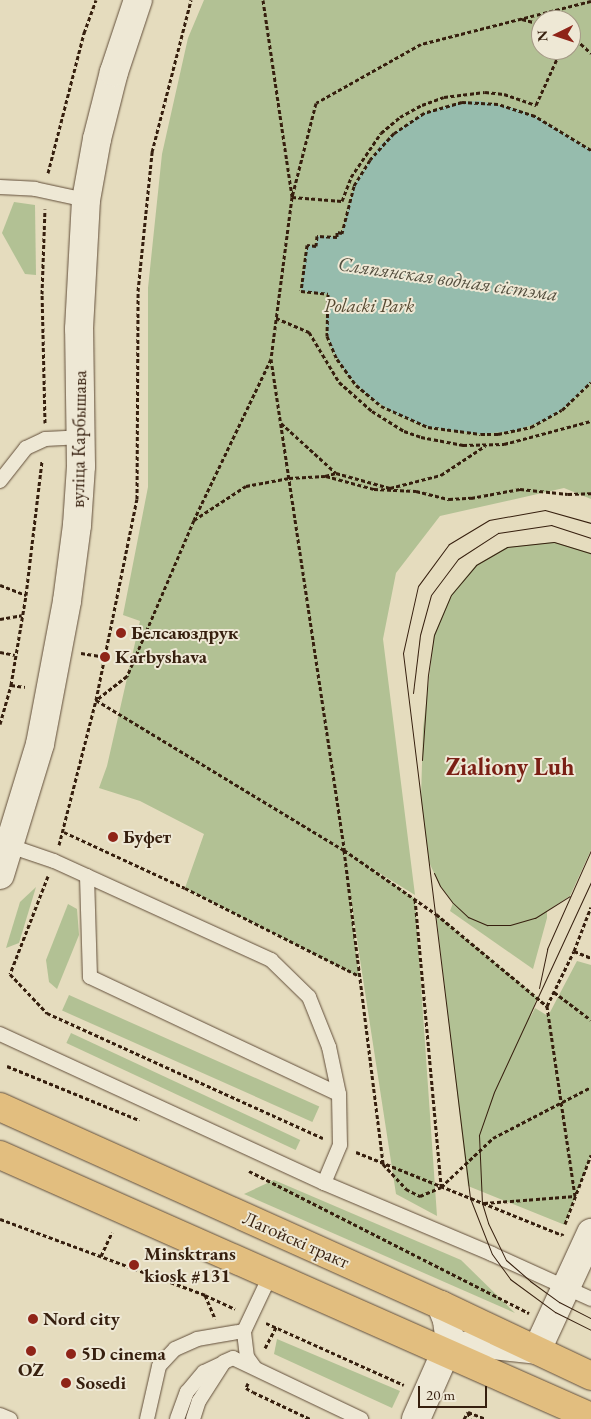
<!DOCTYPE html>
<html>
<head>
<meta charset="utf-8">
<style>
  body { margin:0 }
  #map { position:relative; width:591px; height:1419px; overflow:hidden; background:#e5dcbe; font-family:"EB Garamond",serif }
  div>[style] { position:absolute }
  .green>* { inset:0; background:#b2c194; transform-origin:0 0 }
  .water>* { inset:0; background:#96bcad }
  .path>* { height:3px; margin-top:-1.5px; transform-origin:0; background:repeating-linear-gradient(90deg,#361f0e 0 4px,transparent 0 6.5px) }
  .roads { filter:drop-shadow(0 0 1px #624e3a) drop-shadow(0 0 1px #624e3a) }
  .lane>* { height:14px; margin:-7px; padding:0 7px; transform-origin:7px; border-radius:7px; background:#eee8d5 }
  .secondary>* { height:28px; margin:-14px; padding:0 14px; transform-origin:14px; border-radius:14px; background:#eee8d5 }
  .primary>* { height:28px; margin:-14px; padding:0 14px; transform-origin:14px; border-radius:14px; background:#e2be7f }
  .tram>* { height:1px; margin:-0.5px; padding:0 0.5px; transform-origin:0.5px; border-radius:0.5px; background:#361f0e }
  .dots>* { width:14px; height:14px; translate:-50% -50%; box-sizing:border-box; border:2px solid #eee8d5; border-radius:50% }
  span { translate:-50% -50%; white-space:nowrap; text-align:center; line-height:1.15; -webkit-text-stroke:4px #eee8d5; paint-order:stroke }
  .park-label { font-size:19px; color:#554830; font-style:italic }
  .street-label { font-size:19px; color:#361f0e }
  .poi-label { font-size:19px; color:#361f0e; font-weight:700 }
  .left { translate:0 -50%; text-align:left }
  .water-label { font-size:20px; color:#534e3e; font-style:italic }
  .district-label { font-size:24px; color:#7a1f14; font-weight:700 }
  .north { position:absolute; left:531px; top:10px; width:50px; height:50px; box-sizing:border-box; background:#eee8d5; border:1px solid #a49885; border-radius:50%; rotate:266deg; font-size:14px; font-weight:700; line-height:20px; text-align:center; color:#361f0e }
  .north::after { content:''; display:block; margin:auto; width:18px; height:22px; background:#8f2418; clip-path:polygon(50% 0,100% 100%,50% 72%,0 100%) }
  .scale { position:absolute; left:418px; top:1386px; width:69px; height:22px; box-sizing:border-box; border:2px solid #361f0e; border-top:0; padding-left:6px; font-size:15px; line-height:18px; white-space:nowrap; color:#361f0e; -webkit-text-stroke:4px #eee8d5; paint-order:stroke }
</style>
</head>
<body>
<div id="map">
  <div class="green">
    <i style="clip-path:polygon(evenodd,204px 0,591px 0,591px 499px,564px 488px,440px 516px,396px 573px,383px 639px,415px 895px,363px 863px,415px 899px,437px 1216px,396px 1194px,348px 881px,359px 977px,185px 888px,204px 834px,140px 801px,99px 788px,107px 766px,140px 621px,123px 615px,148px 487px,148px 288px,162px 154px,188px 38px,204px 0,541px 20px,571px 20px,571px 50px,541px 50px,541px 20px)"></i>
    <i style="clip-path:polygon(14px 202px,35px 205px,36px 275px,25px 274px,2px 233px)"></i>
    <i style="clip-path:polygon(554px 542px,591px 553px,591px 850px,570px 896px,547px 911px,547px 918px,533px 969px,450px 911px,453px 903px,440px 886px,429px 862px,421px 798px,423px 729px,434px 635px,451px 595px,476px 565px,507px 547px)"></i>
    <i style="clip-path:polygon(36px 887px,19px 943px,6px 948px,20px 902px)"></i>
    <i style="clip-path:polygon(68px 904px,77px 909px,79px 935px,57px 989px,49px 982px,46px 960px)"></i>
    <i style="clip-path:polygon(436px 914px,537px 997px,530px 1018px,535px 1008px,548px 1016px,577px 961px,591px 965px,591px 1155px,565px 1225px,468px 1186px)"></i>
    <i style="left:69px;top:995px;width:274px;height:17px;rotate:24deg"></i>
    <i style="left:71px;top:1033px;width:253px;height:11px;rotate:25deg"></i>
    <i style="clip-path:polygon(274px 1180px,461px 1260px,515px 1313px,244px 1194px)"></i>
    <i style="clip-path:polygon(277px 1339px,400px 1391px,392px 1408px,274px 1354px)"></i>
  </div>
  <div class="water">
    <i style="clip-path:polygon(480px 101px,517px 109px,535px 116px,591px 150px,591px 382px,562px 410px,546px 420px,514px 431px,481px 434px,428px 427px,396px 414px,368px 396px,345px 372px,331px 347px,326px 323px,328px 294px,301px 291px,307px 245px,316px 246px,317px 236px,336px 237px,337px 232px,342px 233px,354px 186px,380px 145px,394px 133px,424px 113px,462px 102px)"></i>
  </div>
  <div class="path">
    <i style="left:263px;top:0;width:199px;rotate:81.6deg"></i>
    <i style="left:292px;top:197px;width:50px;rotate:4.6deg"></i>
    <i style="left:342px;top:201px;width:26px;rotate:-69deg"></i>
    <i style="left:351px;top:177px;width:53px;rotate:-55.7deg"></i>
    <i style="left:381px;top:133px;width:25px;rotate:-40deg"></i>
    <i style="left:400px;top:117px;width:25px;rotate:-29deg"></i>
    <i style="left:422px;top:105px;width:23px;rotate:-20deg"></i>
    <i style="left:444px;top:97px;width:41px;rotate:-7deg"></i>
    <i style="left:485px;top:92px;width:19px;rotate:6deg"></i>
    <i style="left:504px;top:94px;width:34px;rotate:19deg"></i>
    <i style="left:536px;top:105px;width:60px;rotate:-65.6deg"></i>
    <i style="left:591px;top:1px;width:175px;rotate:165.8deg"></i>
    <i style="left:421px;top:44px;width:120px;rotate:150.7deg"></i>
    <i style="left:316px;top:103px;width:97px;rotate:104.3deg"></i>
    <i style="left:292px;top:197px;width:163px;rotate:97.4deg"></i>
    <i style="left:271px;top:359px;width:178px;rotate:115.6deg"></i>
    <i style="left:194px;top:520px;width:170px;rotate:113.2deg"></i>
    <i style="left:127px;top:676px;width:39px;rotate:142deg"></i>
    <i style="left:96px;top:700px;width:290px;rotate:31.2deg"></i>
    <i style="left:344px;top:850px;width:316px;rotate:82.9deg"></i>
    <i style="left:383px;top:1164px;width:34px;rotate:47deg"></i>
    <i style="left:406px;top:1189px;width:16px;rotate:27deg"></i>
    <i style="left:420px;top:1196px;width:23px;rotate:-23deg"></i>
    <i style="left:441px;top:1187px;width:71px;rotate:-43.3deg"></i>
    <i style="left:493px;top:1138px;width:110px;rotate:-27.5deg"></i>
    <i style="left:522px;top:19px;width:20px;rotate:15deg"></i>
    <i style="left:571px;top:35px;width:27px;rotate:42deg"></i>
    <i style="left:591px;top:150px;width:66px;rotate:-148.7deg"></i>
    <i style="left:535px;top:116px;width:39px;rotate:-162deg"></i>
    <i style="left:498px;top:104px;width:36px;rotate:-177deg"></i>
    <i style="left:462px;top:102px;width:40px;rotate:164deg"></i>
    <i style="left:424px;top:113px;width:36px;rotate:146deg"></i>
    <i style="left:394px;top:133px;width:36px;rotate:132deg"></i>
    <i style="left:370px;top:160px;width:31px;rotate:122deg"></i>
    <i style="left:354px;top:186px;width:49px;rotate:104.3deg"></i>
    <i style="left:342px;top:233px;width:5px;rotate:-169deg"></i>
    <i style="left:337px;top:232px;width:5px;rotate:90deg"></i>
    <i style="left:337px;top:237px;width:20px;rotate:-177deg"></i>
    <i style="left:317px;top:236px;width:10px;rotate:96deg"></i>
    <i style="left:316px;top:246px;width:9px;rotate:-174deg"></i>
    <i style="left:307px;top:245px;width:46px;rotate:97.4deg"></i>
    <i style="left:301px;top:291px;width:27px;rotate:6deg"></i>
    <i style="left:328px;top:294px;width:42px;rotate:91.4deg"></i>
    <i style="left:327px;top:336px;width:25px;rotate:67deg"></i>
    <i style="left:337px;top:359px;width:32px;rotate:54deg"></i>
    <i style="left:356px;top:385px;width:33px;rotate:40deg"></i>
    <i style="left:381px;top:406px;width:51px;rotate:24.1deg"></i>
    <i style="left:428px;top:427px;width:53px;rotate:7.5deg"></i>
    <i style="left:481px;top:434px;width:17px"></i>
    <i style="left:498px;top:434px;width:34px;rotate:-12deg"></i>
    <i style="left:531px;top:427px;width:35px;rotate:-29deg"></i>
    <i style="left:562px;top:410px;width:40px;rotate:-44deg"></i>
    <i style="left:48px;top:173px;width:145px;rotate:-75.6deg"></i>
    <i style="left:84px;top:33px;width:35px;rotate:-70deg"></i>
    <i style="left:276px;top:318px;width:36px;rotate:23deg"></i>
    <i style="left:309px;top:332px;width:58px;rotate:59deg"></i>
    <i style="left:339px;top:382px;width:44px;rotate:41.3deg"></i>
    <i style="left:372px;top:411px;width:38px;rotate:32deg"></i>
    <i style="left:404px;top:431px;width:18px;rotate:19deg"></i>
    <i style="left:421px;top:437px;width:43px;rotate:10.8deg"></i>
    <i style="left:463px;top:445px;width:41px;rotate:-1.4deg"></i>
    <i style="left:504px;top:444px;width:90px;rotate:-14.8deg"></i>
    <i style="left:271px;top:359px;width:496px;rotate:81.5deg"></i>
    <i style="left:344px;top:850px;width:112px;rotate:34.8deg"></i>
    <i style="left:436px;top:914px;width:144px;rotate:39.7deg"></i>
    <i style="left:45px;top:423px;width:129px;rotate:-91.3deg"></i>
    <i style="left:42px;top:294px;width:85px;rotate:-88deg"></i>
    <i style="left:281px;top:423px;width:74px;rotate:42.3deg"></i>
    <i style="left:326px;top:476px;width:50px;rotate:15.2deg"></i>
    <i style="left:374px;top:489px;width:42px;rotate:2.7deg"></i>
    <i style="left:416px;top:491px;width:34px;rotate:14deg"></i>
    <i style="left:449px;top:499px;width:22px;rotate:-3deg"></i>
    <i style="left:471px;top:498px;width:50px;rotate:-10.4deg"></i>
    <i style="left:520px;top:489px;width:48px;rotate:5.9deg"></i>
    <i style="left:568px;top:494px;width:23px;rotate:-2deg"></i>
    <i style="left:194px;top:520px;width:62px;rotate:-33.2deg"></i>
    <i style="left:246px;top:486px;width:44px;rotate:-10.5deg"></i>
    <i style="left:289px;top:478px;width:36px;rotate:-3deg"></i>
    <i style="left:325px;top:476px;width:11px;rotate:-15deg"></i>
    <i style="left:336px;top:473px;width:56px;rotate:15.5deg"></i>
    <i style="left:390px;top:488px;width:53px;rotate:-14.3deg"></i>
    <i style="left:441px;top:475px;width:53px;rotate:-33.4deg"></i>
    <i style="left:0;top:585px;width:28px;rotate:21deg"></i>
    <i style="left:0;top:619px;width:22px;rotate:-10deg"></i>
    <i style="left:0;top:652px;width:15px;rotate:11deg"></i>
    <i style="left:81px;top:653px;width:24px;rotate:9deg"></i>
    <i style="left:11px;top:685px;width:14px;rotate:8deg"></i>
    <i style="left:0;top:724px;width:41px;rotate:-74.2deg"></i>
    <i style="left:11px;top:685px;width:91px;rotate:-80.5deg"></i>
    <i style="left:26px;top:595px;width:135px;rotate:-83.2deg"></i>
    <i style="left:64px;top:832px;width:133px;rotate:24.8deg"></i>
    <i style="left:185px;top:888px;width:195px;rotate:26.8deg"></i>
    <i style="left:59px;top:845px;width:150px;rotate:-75.7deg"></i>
    <i style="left:96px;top:700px;width:205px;rotate:-78.5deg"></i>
    <i style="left:137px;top:499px;width:208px;rotate:-89.7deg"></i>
    <i style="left:138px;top:291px;width:140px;rotate:-84.2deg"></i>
    <i style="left:152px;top:152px;width:157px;rotate:-75.6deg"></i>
    <i style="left:48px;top:876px;width:105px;rotate:111.2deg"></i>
    <i style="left:10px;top:974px;width:54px;rotate:46.5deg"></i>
    <i style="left:47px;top:1013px;width:303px;rotate:24.4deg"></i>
    <i style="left:415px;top:899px;width:288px;rotate:84.8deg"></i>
    <i style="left:574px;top:951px;width:18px;rotate:22deg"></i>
    <i style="left:554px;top:992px;width:46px;rotate:37.1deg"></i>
    <i style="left:7px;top:1066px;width:143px;rotate:22.2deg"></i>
    <i style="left:356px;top:1152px;width:222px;rotate:21.9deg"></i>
    <i style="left:562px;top:1235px;width:2px;rotate:-63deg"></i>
    <i style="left:249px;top:1171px;width:314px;rotate:26.9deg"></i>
    <i style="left:484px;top:1203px;width:91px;rotate:-4.4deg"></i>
    <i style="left:575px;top:1196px;width:192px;rotate:-98.4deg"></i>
    <i style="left:547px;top:1006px;width:61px;rotate:-63.9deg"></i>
    <i style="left:574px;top:951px;width:47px;rotate:-68.9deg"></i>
    <i style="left:0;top:1219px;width:219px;rotate:20.3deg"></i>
    <i style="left:205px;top:1295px;width:33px;rotate:25deg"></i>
    <i style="left:565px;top:1224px;width:74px;rotate:-69.4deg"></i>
    <i style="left:101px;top:1256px;width:26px;rotate:-65deg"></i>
    <i style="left:205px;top:1295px;width:26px;rotate:67deg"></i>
    <i style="left:266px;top:1323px;width:151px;rotate:24.2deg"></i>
    <i style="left:265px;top:1348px;width:24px;rotate:-62deg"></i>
    <i style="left:248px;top:1383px;width:5px;rotate:112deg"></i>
    <i style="left:246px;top:1388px;width:8px;rotate:30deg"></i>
    <i style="left:253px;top:1392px;width:63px;rotate:25.3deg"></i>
    <i style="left:468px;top:1412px;width:19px;rotate:21deg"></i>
    <i style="left:468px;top:1412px;width:7px;rotate:74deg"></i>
    <i style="left:464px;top:1419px;width:8px;rotate:-60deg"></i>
  </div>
  <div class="roads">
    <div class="lane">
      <i style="left:0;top:187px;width:35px;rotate:3deg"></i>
      <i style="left:35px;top:189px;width:52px;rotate:12.2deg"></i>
      <i style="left:0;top:481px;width:42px;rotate:-51.8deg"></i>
      <i style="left:26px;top:448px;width:21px;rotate:-25deg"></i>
      <i style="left:45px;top:439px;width:36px;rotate:-3deg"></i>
      <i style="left:10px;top:846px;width:46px;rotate:18.8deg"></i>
      <i style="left:54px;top:861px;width:239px;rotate:24.5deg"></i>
      <i style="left:271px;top:960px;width:53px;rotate:44.2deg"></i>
      <i style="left:309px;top:997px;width:54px;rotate:68.2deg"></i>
      <i style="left:329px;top:1047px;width:48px;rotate:78deg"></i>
      <i style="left:339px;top:1094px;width:51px;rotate:88.9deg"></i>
      <i style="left:340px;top:1145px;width:41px;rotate:112.8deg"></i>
      <i style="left:87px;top:876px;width:101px;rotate:88.3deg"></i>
      <i style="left:90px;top:977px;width:275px;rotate:25.2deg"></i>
      <i style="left:0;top:1034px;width:357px;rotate:24.7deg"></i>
      <i style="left:324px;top:1183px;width:182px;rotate:22.9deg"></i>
      <i style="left:492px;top:1254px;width:109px;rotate:24.4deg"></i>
      <i style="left:255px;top:1368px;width:14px;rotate:-126deg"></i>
      <i style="left:247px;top:1357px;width:26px;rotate:-97deg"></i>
      <i style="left:244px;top:1331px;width:63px;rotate:-64.7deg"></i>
      <i style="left:0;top:1415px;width:11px;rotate:22deg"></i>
      <i style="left:147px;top:1419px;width:54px;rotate:-77.2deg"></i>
      <i style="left:159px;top:1366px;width:23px;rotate:-47deg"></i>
      <i style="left:175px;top:1349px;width:24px;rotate:-24deg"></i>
      <i style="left:197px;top:1339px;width:48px;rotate:-9.7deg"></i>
      <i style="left:177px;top:1419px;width:29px;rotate:-70deg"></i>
      <i style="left:187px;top:1392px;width:26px;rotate:-50deg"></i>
      <i style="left:204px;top:1372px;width:21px;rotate:-25deg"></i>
      <i style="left:193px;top:1419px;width:19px;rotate:-72deg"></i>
      <i style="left:199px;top:1401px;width:46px;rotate:-57.3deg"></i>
      <i style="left:224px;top:1362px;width:10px;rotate:-24deg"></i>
      <i style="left:233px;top:1358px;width:142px;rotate:25.5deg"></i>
    </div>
    <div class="secondary">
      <i style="left:0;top:875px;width:137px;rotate:-73deg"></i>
      <i style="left:40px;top:744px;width:146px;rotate:-79.3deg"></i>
      <i style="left:67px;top:601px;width:77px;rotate:-82.5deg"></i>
      <i style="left:77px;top:525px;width:59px;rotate:-86.1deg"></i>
      <i style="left:81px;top:466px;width:137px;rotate:-90.8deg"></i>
      <i style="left:79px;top:329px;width:129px;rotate:-86.9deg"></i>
      <i style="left:86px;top:200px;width:62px;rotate:-79.8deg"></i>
      <i style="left:97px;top:139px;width:69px;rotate:-75.8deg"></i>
      <i style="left:114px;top:72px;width:76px;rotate:-71.6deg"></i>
      <i style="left:446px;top:1351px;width:15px;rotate:-20deg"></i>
      <i style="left:460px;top:1346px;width:22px;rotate:-5deg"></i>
      <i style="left:482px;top:1344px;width:55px;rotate:6.2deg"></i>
      <i style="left:537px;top:1350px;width:129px;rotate:-65.2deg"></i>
      <i style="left:416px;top:1419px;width:74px;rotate:-66.2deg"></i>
      <i style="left:446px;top:1351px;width:16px;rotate:-79deg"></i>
      <i style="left:449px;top:1335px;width:15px;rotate:-98deg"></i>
      <i style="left:447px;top:1320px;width:16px;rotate:-112deg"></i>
    </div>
    <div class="primary">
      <i style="left:0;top:1107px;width:483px;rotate:24.2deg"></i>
      <i style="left:441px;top:1305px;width:166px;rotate:25.3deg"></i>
      <i style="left:0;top:1155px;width:646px;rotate:23.91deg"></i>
    </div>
  </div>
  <div class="tram">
    <i style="left:591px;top:523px;width:48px;rotate:-164.2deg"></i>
    <i style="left:545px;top:510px;width:57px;rotate:169.9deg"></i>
    <i style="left:489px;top:520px;width:47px;rotate:149deg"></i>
    <i style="left:449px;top:544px;width:52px;rotate:126.4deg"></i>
    <i style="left:418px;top:586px;width:69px;rotate:102.6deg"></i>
    <i style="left:403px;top:653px;width:549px;rotate:82.99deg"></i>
    <i style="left:470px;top:1198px;width:60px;rotate:68.6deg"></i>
    <i style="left:492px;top:1254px;width:31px;rotate:54deg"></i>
    <i style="left:510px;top:1279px;width:56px;rotate:36.3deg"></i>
    <i style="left:555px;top:1312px;width:40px;rotate:26.6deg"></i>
    <i style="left:413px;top:693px;width:58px;rotate:-83.1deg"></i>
    <i style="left:420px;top:635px;width:41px;rotate:-74.6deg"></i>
    <i style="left:431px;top:595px;width:45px;rotate:-53.1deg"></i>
    <i style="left:458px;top:559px;width:48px;rotate:-33deg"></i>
    <i style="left:498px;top:533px;width:54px;rotate:-8.6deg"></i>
    <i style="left:551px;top:525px;width:42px;rotate:18deg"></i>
    <i style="left:422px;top:760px;width:85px;rotate:-86deg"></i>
    <i style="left:428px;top:675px;width:40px;rotate:-81.5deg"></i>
    <i style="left:434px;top:635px;width:43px;rotate:-67deg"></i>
    <i style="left:451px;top:595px;width:39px;rotate:-50deg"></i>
    <i style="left:476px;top:565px;width:36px;rotate:-30deg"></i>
    <i style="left:507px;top:547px;width:47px;rotate:-6.1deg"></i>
    <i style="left:554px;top:542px;width:39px;rotate:17deg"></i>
    <i style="left:434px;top:873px;width:14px;rotate:65deg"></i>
    <i style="left:440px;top:886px;width:21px;rotate:53deg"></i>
    <i style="left:453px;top:903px;width:21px;rotate:43deg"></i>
    <i style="left:468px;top:917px;width:21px;rotate:23deg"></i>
    <i style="left:487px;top:925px;width:23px"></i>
    <i style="left:510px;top:925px;width:26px;rotate:-16deg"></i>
    <i style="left:535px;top:918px;width:41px;rotate:-32.2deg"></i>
    <i style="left:591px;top:882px;width:231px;rotate:114.8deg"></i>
    <i style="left:494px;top:1092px;width:46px;rotate:109.2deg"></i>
    <i style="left:479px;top:1135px;width:68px;rotate:87.5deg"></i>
    <i style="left:482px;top:1203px;width:21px;rotate:73deg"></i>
    <i style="left:488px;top:1223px;width:41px;rotate:64.1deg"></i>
    <i style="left:506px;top:1260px;width:32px;rotate:41deg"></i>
    <i style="left:530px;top:1281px;width:36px;rotate:36deg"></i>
    <i style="left:559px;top:1302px;width:36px;rotate:27deg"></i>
    <i style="left:539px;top:988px;width:40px;rotate:-78deg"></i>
    <i style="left:547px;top:949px;width:108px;rotate:-66deg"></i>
  </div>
  <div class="dots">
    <i style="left:121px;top:633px;background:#8f2418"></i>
    <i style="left:105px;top:657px;background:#8f2418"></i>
    <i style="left:113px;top:837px;background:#8f2418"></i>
    <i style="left:134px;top:1265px;background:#8f2418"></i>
    <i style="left:33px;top:1319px;background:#8f2418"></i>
    <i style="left:31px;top:1351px;background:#8f2418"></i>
    <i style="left:71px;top:1354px;background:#8f2418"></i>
    <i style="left:66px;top:1383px;background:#8f2418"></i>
  </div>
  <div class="park-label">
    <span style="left:369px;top:306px">Polacki Park</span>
  </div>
  <div class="street-label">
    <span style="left:79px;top:439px;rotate:-89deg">вуліца Карбышава</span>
    <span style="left:296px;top:1240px;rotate:24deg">Лагойскі тракт</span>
  </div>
  <div class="poi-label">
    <span class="left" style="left:131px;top:633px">Белсаюздрук</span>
    <span class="left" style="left:115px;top:657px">Karbyshava</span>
    <span class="left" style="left:123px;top:837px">Буфет</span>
    <span class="left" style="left:144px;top:1265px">Minsktrans<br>kiosk #131</span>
    <span class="left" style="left:43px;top:1319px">Nord city</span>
    <span class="left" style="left:81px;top:1354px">5D cinema</span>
    <span style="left:31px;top:1370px">OZ</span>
    <span class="left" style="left:76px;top:1383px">Sosedi</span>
  </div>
  <div class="water-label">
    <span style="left:448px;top:279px;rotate:8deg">Сляпянская водная сістэма</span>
  </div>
  <div class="district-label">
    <span style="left:510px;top:767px">Zialiony Luh</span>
  </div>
  <div class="north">N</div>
  <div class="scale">20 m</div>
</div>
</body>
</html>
